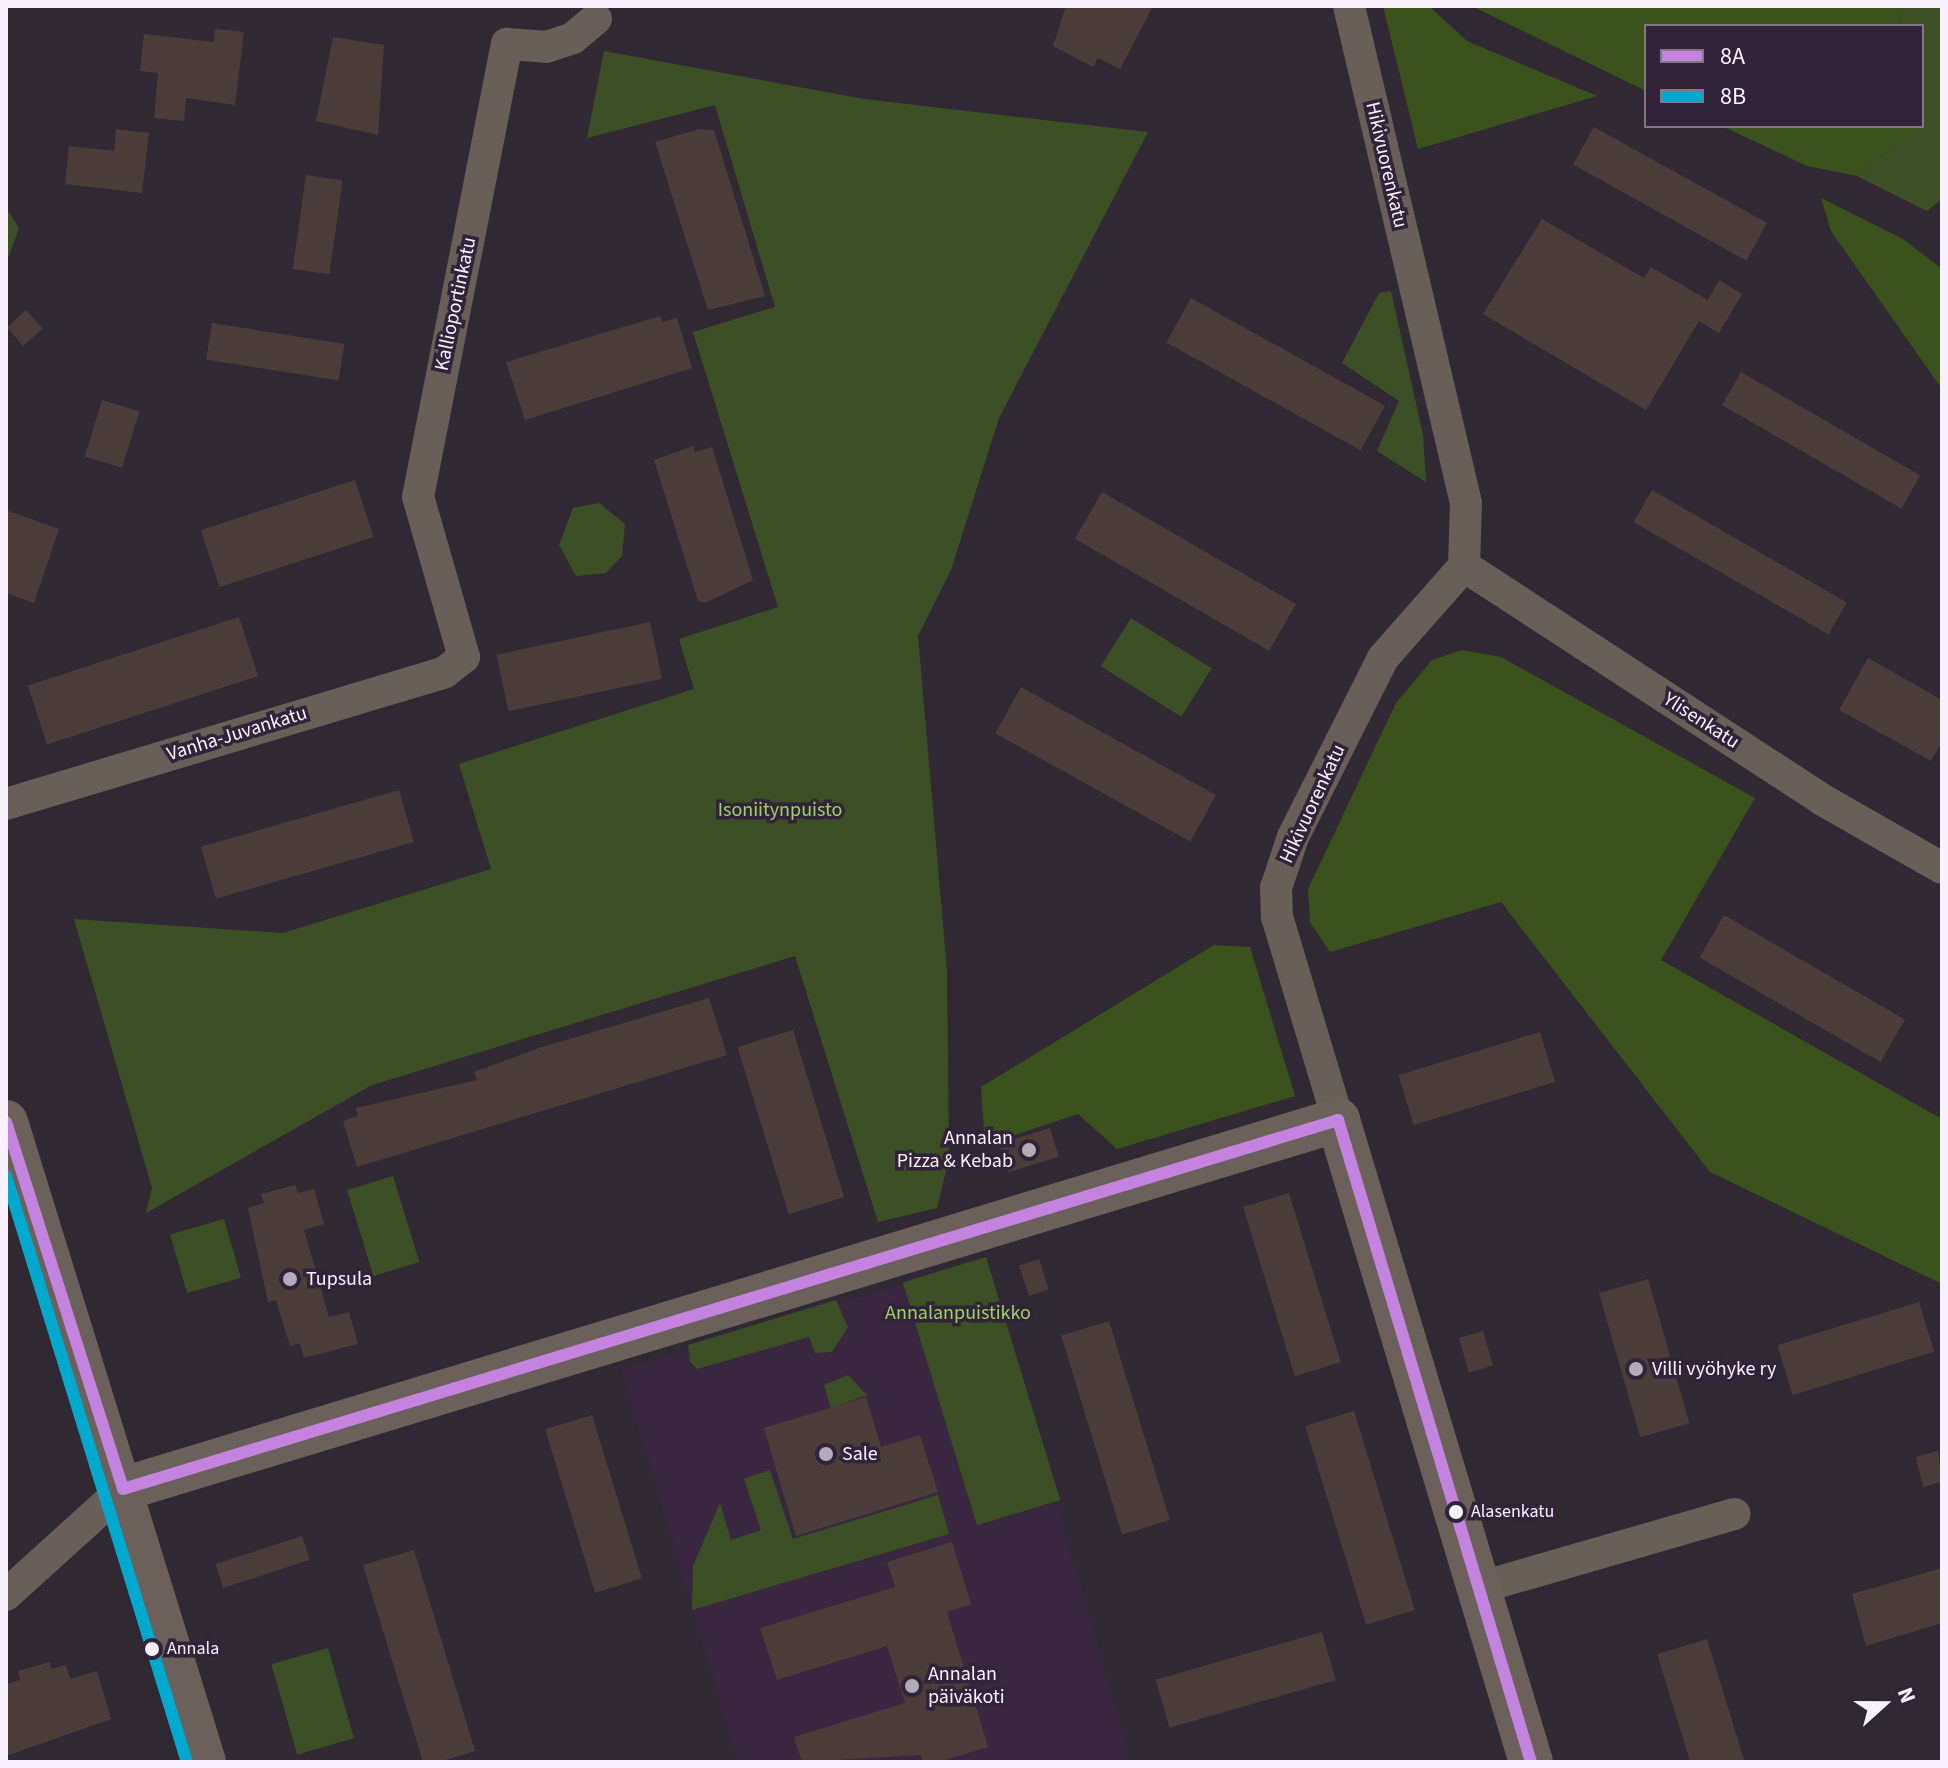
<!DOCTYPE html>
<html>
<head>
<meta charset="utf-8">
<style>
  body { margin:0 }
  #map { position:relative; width:1948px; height:1768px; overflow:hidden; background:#302933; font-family:"Source Sans 3",sans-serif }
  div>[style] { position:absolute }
  .built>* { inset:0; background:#38273f }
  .green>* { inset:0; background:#3d5025; transform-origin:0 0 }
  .forest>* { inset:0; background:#3b521d }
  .building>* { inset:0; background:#4b3e3a; transform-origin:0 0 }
  .street>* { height:32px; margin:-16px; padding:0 16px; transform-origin:16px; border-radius:16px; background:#685f58 }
  .secondary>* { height:44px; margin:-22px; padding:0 22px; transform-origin:22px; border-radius:22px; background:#6c605b }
  .bus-1>* { height:12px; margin:-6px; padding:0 6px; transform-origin:6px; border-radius:6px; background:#c483df }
  .bus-2>* { height:12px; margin:-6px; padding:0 6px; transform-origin:6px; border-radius:6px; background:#00a9ce }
  .dots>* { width:22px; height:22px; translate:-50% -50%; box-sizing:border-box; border:4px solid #312438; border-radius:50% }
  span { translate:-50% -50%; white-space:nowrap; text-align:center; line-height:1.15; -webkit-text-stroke:7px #312438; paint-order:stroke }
  .bus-label { font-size:18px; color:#faf1fe }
  .left { translate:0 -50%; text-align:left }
  .street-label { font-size:20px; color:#faf1fe }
  .park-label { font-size:20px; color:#9fd164 }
  .poi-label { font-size:20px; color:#faf1fe }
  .right { translate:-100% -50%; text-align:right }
  .frame { position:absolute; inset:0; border:8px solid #faf1fe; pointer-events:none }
  .legend { position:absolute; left:1644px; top:24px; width:280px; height:104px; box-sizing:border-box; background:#312438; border:2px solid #817687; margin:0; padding:10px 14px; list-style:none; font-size:24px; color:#faf1fe }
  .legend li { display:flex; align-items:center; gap:16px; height:40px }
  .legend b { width:40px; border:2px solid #817687 }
  .north { position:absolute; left:1844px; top:1664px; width:80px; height:80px; -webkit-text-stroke:6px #312438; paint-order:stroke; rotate:69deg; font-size:22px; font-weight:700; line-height:32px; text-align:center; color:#faf1fe }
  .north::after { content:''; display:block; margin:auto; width:28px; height:36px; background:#faf1fe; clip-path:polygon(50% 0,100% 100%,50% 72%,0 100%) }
</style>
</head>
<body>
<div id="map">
  <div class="built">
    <i style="clip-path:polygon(903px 1284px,978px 1525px,1056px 1502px,1131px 1762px,738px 1762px,622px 1370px)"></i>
  </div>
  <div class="green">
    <i style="clip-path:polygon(1897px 6px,1942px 6px,1942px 199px,1927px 211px,1857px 176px,1924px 123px,1922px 26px,1901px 26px)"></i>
    <i style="clip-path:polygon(604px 51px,864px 99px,1148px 132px,999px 418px,951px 570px,918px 636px,947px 971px,949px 1159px,937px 1208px,878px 1222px,795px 956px,372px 1085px,146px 1213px,152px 1188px,74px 919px,283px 933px,491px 869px,459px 764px,694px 689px,679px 639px,778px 607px,693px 332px,775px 307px,715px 105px,587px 138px)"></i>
    <i style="clip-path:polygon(6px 208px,19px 228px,6px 264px)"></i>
    <i style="clip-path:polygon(1391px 291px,1423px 435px,1426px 482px,1377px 451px,1399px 401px,1342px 363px,1379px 293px)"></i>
    <i style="clip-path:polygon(599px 503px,625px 524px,622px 556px,606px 573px,576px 576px,559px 545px,573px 508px)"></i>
    <i style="left:1131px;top:618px;width:95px;height:57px;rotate:32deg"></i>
    <i style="left:393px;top:1176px;width:90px;height:48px;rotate:73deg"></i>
    <i style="left:224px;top:1219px;width:61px;height:56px;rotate:74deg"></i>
    <i style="left:986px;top:1257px;width:254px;height:87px;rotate:73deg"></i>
    <i style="clip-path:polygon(836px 1300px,848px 1327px,832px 1352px,815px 1353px,809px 1337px,697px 1369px,690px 1361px,688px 1345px)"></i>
    <i style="clip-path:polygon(848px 1375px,867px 1395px,831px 1408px,824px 1385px)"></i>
    <i style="clip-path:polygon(770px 1470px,793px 1539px,938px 1495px,949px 1534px,692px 1610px,693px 1566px,720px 1503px,731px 1540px,761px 1530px,744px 1479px)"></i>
    <i style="left:328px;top:1648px;width:94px;height:59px;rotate:74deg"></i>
  </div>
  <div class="forest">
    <i style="clip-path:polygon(1383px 6px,1429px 6px,1467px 41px,1597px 96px,1418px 149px)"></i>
    <i style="clip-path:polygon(1472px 6px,1897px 6px,1901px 26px,1646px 26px,1646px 91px)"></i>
    <i style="clip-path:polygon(1722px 126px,1921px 126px,1857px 176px,1807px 166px)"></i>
    <i style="clip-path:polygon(1821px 198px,1903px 239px,1942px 269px,1942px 389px,1831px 231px)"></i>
    <i style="clip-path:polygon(1462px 650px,1501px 657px,1755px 798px,1661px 960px,1942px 1119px,1942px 1284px,1710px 1172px,1501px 902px,1330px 952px,1310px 922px,1308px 889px,1396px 703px,1432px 660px)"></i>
    <i style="clip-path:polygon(1214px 945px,1250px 947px,1295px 1096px,1117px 1149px,1078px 1114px,985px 1145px,981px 1087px)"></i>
  </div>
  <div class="building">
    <i style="clip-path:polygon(1066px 6px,1153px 6px,1120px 69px,1098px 58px,1093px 67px,1053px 46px)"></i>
    <i style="clip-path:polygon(215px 29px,244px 32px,235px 105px,186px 98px,184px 121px,154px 118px,158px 73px,140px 71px,144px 34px,214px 42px)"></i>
    <i style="clip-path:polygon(333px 37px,384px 45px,378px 135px,316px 121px)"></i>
    <i style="left:1594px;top:127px;width:198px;height:43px;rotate:29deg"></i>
    <i style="clip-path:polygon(116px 129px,149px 133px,142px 193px,65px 184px,69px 146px,114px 151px)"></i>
    <i style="clip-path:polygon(699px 129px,714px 130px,765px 296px,708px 310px,655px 142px)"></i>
    <i style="left:306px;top:175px;width:37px;height:95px;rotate:8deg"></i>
    <i style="clip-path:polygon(1542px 219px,1644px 278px,1651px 267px,1708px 300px,1719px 280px,1742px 294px,1719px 333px,1699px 321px,1646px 410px,1483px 314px)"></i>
    <i style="left:1191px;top:298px;width:222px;height:51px;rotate:29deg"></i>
    <i style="left:26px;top:310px;width:25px;height:26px;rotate:48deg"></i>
    <i style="clip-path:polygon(660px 316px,662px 322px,677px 318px,692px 368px,525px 420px,506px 362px)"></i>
    <i style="left:212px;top:323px;width:134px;height:37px;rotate:9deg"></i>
    <i style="left:1741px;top:372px;width:207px;height:38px;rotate:30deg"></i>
    <i style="left:102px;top:400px;width:39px;height:59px;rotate:17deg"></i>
    <i style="clip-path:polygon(693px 446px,695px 452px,712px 447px,753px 580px,705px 603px,698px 601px,654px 460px)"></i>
    <i style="left:355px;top:480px;width:60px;height:162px;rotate:72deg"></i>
    <i style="left:1652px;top:490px;width:225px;height:37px;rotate:30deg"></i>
    <i style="left:1102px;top:492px;width:224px;height:54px;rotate:30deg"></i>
    <i style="clip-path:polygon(6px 510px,59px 529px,34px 603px,6px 593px)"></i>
    <i style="left:239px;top:617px;width:62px;height:222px;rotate:72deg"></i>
    <i style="left:650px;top:622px;width:58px;height:157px;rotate:78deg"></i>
    <i style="clip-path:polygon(1868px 658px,1942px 700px,1942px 742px,1931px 761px,1839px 710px)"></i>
    <i style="left:1021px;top:687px;width:223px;height:53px;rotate:29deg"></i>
    <i style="left:399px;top:790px;width:54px;height:206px;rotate:74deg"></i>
    <i style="left:1724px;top:915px;width:209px;height:49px;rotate:30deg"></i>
    <i style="clip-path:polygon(709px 998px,727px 1055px,357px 1167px,343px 1121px,358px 1116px,356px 1108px,477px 1080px,474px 1072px,539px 1048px)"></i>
    <i style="left:793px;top:1030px;width:175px;height:58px;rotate:73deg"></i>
    <i style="left:1540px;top:1032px;width:52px;height:148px;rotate:73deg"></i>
    <i style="left:1050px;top:1128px;width:30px;height:53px;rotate:73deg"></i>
    <i style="clip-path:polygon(295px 1185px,298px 1193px,314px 1189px,324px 1224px,304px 1230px,329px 1317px,349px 1312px,358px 1344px,304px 1358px,300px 1343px,290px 1346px,276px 1300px,268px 1302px,248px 1208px,264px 1203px,261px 1194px)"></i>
    <i style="left:1289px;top:1193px;width:177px;height:48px;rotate:73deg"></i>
    <i style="left:1039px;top:1259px;width:32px;height:21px;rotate:72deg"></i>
    <i style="left:1648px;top:1279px;width:150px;height:51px;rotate:74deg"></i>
    <i style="left:1919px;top:1302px;width:52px;height:148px;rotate:73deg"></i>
    <i style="left:1109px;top:1321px;width:208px;height:50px;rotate:73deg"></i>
    <i style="left:1483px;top:1331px;width:36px;height:25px;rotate:74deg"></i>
    <i style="clip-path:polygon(866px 1397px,881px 1447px,920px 1435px,938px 1492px,796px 1536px,764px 1428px)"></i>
    <i style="left:1354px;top:1411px;width:208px;height:51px;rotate:73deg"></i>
    <i style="left:592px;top:1415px;width:171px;height:49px;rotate:73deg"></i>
    <i style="clip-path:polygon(1938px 1451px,1942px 1482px,1923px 1487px,1916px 1457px)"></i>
    <i style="left:302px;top:1536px;width:25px;height:91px;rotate:72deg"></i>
    <i style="clip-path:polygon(952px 1542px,971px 1604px,947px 1612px,988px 1747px,939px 1762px,923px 1762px,921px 1755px,802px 1762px,794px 1737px,905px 1703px,887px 1646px,777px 1680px,760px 1628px,895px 1587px,887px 1562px)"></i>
    <i style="clip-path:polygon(414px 1550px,475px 1751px,439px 1762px,423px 1762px,363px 1565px)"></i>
    <i style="clip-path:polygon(1942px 1568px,1942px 1623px,1866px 1646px,1852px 1594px)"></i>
    <i style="left:1322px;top:1632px;width:50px;height:173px;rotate:74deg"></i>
    <i style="left:1707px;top:1639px;width:129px;height:52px;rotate:73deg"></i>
    <i style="clip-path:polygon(50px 1662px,51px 1669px,66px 1665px,70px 1679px,97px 1671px,111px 1719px,6px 1756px,6px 1684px,20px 1680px,18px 1671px)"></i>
  </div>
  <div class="street">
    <i style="left:1464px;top:566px;width:426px;rotate:33.1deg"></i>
    <i style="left:1821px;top:799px;width:139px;rotate:29.7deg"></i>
    <i style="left:6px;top:804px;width:458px;rotate:-16.7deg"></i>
    <i style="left:445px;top:672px;width:24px;rotate:-38deg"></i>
    <i style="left:464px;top:657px;width:166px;rotate:-106deg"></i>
    <i style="left:418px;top:497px;width:462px;rotate:-78.9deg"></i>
    <i style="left:507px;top:44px;width:39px;rotate:4deg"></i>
    <i style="left:546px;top:47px;width:28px;rotate:-18deg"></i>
    <i style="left:573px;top:38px;width:30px;rotate:-40deg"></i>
    <i style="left:1338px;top:1120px;width:212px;rotate:-106.7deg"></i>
    <i style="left:1277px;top:917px;width:29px;rotate:-92deg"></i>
    <i style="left:1276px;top:888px;width:54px;rotate:-71.6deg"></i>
    <i style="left:1293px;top:837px;width:200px;rotate:-63.3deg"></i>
    <i style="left:1383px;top:658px;width:123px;rotate:-48.6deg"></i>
    <i style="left:1464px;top:566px;width:63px;rotate:-88.2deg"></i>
    <i style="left:1466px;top:503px;width:511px;rotate:-103.25deg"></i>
    <i style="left:1478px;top:1588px;width:267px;rotate:-16.1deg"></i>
    <i style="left:6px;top:1595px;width:158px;rotate:-42.2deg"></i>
  </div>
  <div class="secondary">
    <i style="left:6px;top:1122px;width:670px;rotate:72.81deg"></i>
    <i style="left:123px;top:1489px;width:1270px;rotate:-16.89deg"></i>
    <i style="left:1338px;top:1120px;width:670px;rotate:73.27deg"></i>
  </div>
  <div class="bus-1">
    <i style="left:1338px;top:1120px;width:670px;rotate:73.27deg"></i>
    <i style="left:6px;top:1122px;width:385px;rotate:72.3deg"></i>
    <i style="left:123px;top:1489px;width:1270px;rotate:-16.89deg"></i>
  </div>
  <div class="bus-2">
    <i style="left:6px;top:1176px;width:613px;rotate:72.84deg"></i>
  </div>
  <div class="dots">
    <i style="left:1029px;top:1150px;background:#b3abb7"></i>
    <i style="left:290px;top:1279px;background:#b3abb7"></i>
    <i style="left:1636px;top:1369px;background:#b3abb7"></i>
    <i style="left:826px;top:1454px;background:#b3abb7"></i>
    <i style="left:1456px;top:1512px;background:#faf1fe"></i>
    <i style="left:152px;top:1649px;background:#faf1fe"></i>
    <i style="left:912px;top:1686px;background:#b3abb7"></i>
  </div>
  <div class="bus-label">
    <span class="left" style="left:1471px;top:1512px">Alasenkatu</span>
    <span class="left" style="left:167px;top:1649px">Annala</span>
  </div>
  <div class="street-label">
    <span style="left:1386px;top:165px;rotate:77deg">Hikivuorenkatu</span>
    <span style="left:456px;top:304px;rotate:-78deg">Kallioportinkatu</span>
    <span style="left:1701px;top:721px;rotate:33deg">Ylisenkatu</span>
    <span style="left:237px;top:734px;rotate:-17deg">Vanha-Juvankatu</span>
    <span style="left:1313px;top:804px;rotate:-65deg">Hikivuorenkatu</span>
  </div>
  <div class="park-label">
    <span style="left:780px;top:810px">Isoniitynpuisto</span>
    <span style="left:958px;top:1313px">Annalanpuistikko</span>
  </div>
  <div class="poi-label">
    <span class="right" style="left:1013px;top:1150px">Annalan<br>Pizza &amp; Kebab</span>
    <span class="left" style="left:306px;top:1279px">Tupsula</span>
    <span class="left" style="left:1652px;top:1369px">Villi vyöhyke ry</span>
    <span class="left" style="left:842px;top:1454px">Sale</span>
    <span class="left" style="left:928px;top:1686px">Annalan<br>päiväkoti</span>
  </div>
  <div class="frame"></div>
  <ul class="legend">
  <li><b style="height:10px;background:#c483df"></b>8A</li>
  <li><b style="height:10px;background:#00a9ce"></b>8B</li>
  </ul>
  <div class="north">N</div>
</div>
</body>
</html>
